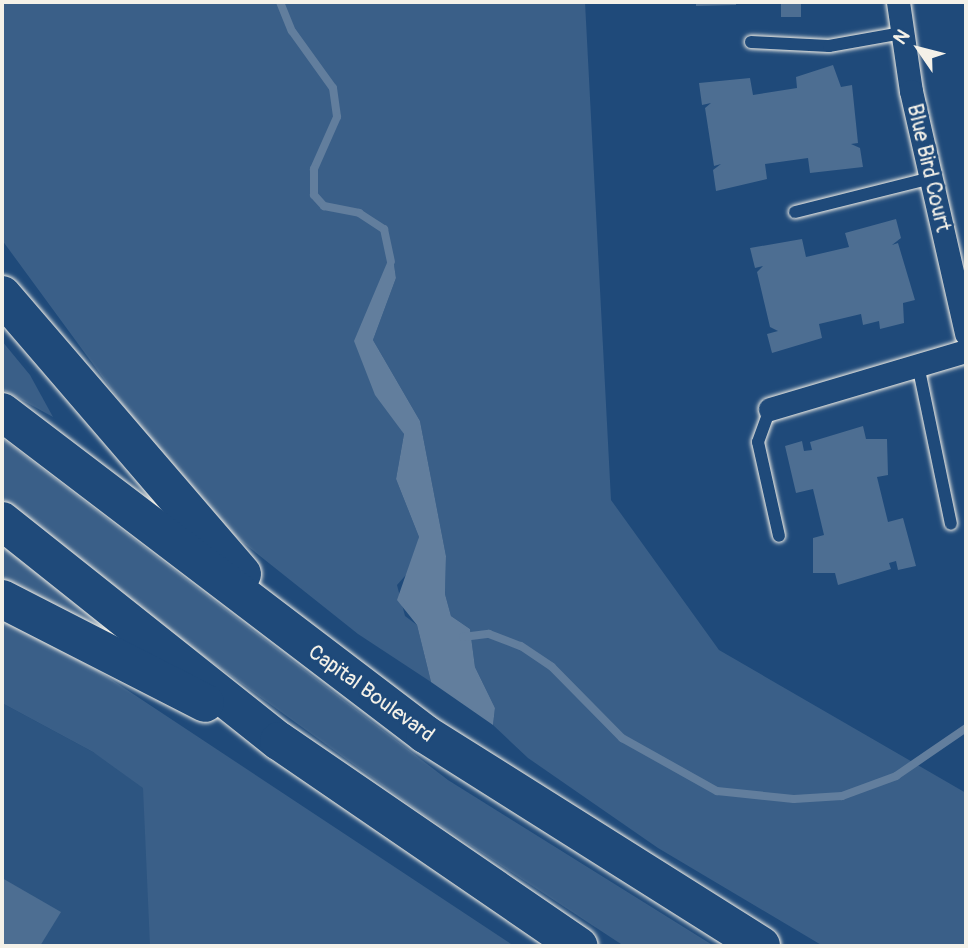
<!DOCTYPE html>
<html>
<head>
<meta charset="utf-8">
<style>
  body { margin:0 }
  #map { position:relative; width:968px; height:948px; overflow:hidden; background:#1f4a7a; font-family:Pangolin,sans-serif }
  div>[style] { position:absolute }
  .built>* { inset:0; background:#2d5581 }
  .green>* { inset:0; background:#3a5f88 }
  .water>* { inset:0; background:#627e9d }
  .stream>* { height:8px; margin:-4px; padding:0 4px; transform-origin:4px; border-radius:4px; background:#627e9d }
  .building>* { inset:0; background:#4d6e92; transform-origin:0 0 }
  .roads { filter:drop-shadow(0 0 2px #f4f1e8) drop-shadow(0 0 2px #f4f1e8) }
  .service>* { height:12px; margin:-6px; padding:0 6px; transform-origin:6px; border-radius:6px; background:#1f4a7a }
  .minor>* { height:23px; margin:-11.5px; padding:0 11.5px; transform-origin:11.5px; border-radius:11.5px; background:#1f4a7a }
  .motorway>* { height:38px; margin:-19px; padding:0 19px; transform-origin:19px; border-radius:19px; background:#1f4a7a }
  span { translate:-50% -50%; white-space:nowrap; text-align:center; line-height:1.15; -webkit-text-stroke:5px #1f4a7a; paint-order:stroke }
  .street-label { font-size:21px; color:#f4f1e8 }
  .frame { position:absolute; inset:0; border:4px solid #f4f1e8; pointer-events:none }
  .north { position:absolute; left:884px; top:14px; width:70px; height:70px; -webkit-text-stroke:5px #1f4a7a; paint-order:stroke; rotate:305deg; font-size:19px; font-weight:700; line-height:28px; text-align:center; color:#f4f1e8 }
  .north::after { content:''; display:block; margin:auto; width:24px; height:32px; background:#f4f1e8; clip-path:polygon(50% 0,100% 100%,50% 72%,0 100%) }
</style>
</head>
<body>
<div id="map">
  <div class="built">
    <i style="clip-path:polygon(2px 703px,93px 752px,467px 946px,2px 946px)"></i>
  </div>
  <div class="green">
    <i style="clip-path:polygon(2px 2px,585px 2px,611px 500px,719px 650px,966px 793px,966px 946px,823px 946px,658px 848px,528px 758px,493px 725px,495px 708px,475px 667px,470px 629px,451px 616px,445px 594px,446px 556px,420px 421px,373px 340px,396px 278px,392px 252px,355px 342px,404px 434px,396px 479px,419px 537px,413px 567px,397px 585px,405px 616px,417px 625px,431px 682px,358px 634px,230px 532px,161px 457px,2px 240px)"></i>
    <i style="clip-path:polygon(2px 341px,30px 375px,53px 417px,2px 389px)"></i>
    <i style="clip-path:polygon(2px 438px,448px 780px,714px 946px,624px 946px,418px 811px,155px 621px,2px 498px)"></i>
    <i style="clip-path:polygon(2px 542px,111px 630px,104px 641px,2px 587px)"></i>
    <i style="clip-path:polygon(2px 618px,100px 672px,514px 946px,150px 946px,143px 788px,93px 752px,2px 703px)"></i>
  </div>
  <div class="water">
    <i style="clip-path:polygon(392px 251px,396px 278px,373px 340px,420px 421px,446px 556px,445px 594px,451px 616px,470px 629px,475px 667px,495px 708px,493px 725px,431px 682px,417px 625px,397px 600px,419px 537px,396px 479px,404px 434px,375px 395px,354px 341px)"></i>
  </div>
  <div class="stream">
    <i style="left:280px;top:2px;width:31px;rotate:68deg"></i>
    <i style="left:292px;top:31px;width:70px;rotate:54.3deg"></i>
    <i style="left:333px;top:88px;width:29px;rotate:82deg"></i>
    <i style="left:337px;top:117px;width:57px;rotate:113.9deg"></i>
    <i style="left:314px;top:169px;width:26px;rotate:90deg"></i>
    <i style="left:314px;top:195px;width:15px;rotate:48deg"></i>
    <i style="left:324px;top:206px;width:36px;rotate:11deg"></i>
    <i style="left:359px;top:213px;width:30px;rotate:33deg"></i>
    <i style="left:384px;top:229px;width:33px;rotate:78deg"></i>
    <i style="left:463px;top:637px;width:26px;rotate:-7deg"></i>
    <i style="left:489px;top:634px;width:34px;rotate:21deg"></i>
    <i style="left:521px;top:646px;width:37px;rotate:34deg"></i>
    <i style="left:552px;top:667px;width:100px;rotate:45.4deg"></i>
    <i style="left:622px;top:738px;width:109px;rotate:29.2deg"></i>
    <i style="left:717px;top:791px;width:77px;rotate:5.9deg"></i>
    <i style="left:794px;top:799px;width:48px;rotate:-3.6deg"></i>
    <i style="left:842px;top:796px;width:58px;rotate:-20.3deg"></i>
    <i style="left:896px;top:776px;width:85px;rotate:-34.4deg"></i>
  </div>
  <div class="building">
    <i style="clip-path:polygon(696px 2px,736px 2px,736px 5px,696px 6px)"></i>
    <i style="left:781px;top:2px;width:20px;height:15px"></i>
    <i style="clip-path:polygon(833px 65px,841px 87px,852px 85px,858px 143px,851px 144px,860px 148px,863px 167px,810px 173px,808px 158px,765px 164px,767px 179px,716px 191px,713px 170px,721px 164px,714px 166px,705px 108px,711px 103px,702px 105px,699px 83px,750px 78px,753px 95px,797px 88px,796px 77px)"></i>
    <i style="clip-path:polygon(896px 219px,901px 238px,892px 245px,898px 243px,915px 300px,903px 303px,904px 323px,880px 329px,879px 321px,863px 325px,861px 314px,819px 324px,822px 338px,772px 353px,767px 334px,778px 331px,770px 327px,757px 272px,763px 266px,755px 268px,750px 248px,802px 239px,806px 257px,849px 247px,845px 233px)"></i>
    <i style="clip-path:polygon(863px 426px,866px 439px,887px 439px,888px 475px,877px 477px,888px 522px,903px 518px,916px 566px,898px 570px,896px 561px,889px 563px,891px 569px,838px 585px,835px 573px,813px 573px,813px 538px,824px 535px,813px 489px,796px 493px,785px 446px,802px 441px,804px 451px,812px 450px,810px 442px)"></i>
    <i style="clip-path:polygon(2px 878px,61px 912px,40px 946px,2px 946px)"></i>
  </div>
  <div class="roads">
    <div class="service">
      <i style="left:751px;top:42px;width:78px;rotate:2.9deg"></i>
      <i style="left:829px;top:46px;width:74px;rotate:-10.1deg"></i>
      <i style="left:795px;top:212px;width:140px;rotate:-14deg"></i>
      <i style="left:918px;top:365px;width:162px;rotate:78.3deg"></i>
      <i style="left:770px;top:409px;width:35px;rotate:110deg"></i>
      <i style="left:758px;top:442px;width:96px;rotate:77.4deg"></i>
    </div>
    <div class="minor">
      <i style="left:898px;top:2px;width:90px;rotate:81.7deg"></i>
      <i style="left:911px;top:91px;width:249px;rotate:77.2deg"></i>
      <i style="left:770px;top:409px;width:204px;rotate:-16.5deg"></i>
    </div>
    <div class="motorway">
      <i style="left:2px;top:295px;width:368px;rotate:49.3deg"></i>
      <i style="left:2px;top:412px;width:532px;rotate:37.28deg"></i>
      <i style="left:425px;top:734px;width:397px;rotate:32.2deg"></i>
      <i style="left:2px;top:521px;width:354px;rotate:38.5deg"></i>
      <i style="left:279px;top:741px;width:363px;rotate:34.4deg"></i>
      <i style="left:2px;top:599px;width:228px;rotate:27.1deg"></i>
    </div>
  </div>
  <div class="street-label">
    <span style="left:928px;top:168px;rotate:77deg">Blue Bird Court</span>
    <span style="left:371px;top:694px;rotate:36deg">Capital Boulevard</span>
  </div>
  <div class="frame"></div>
  <div class="north">N</div>
</div>
</body>
</html>
